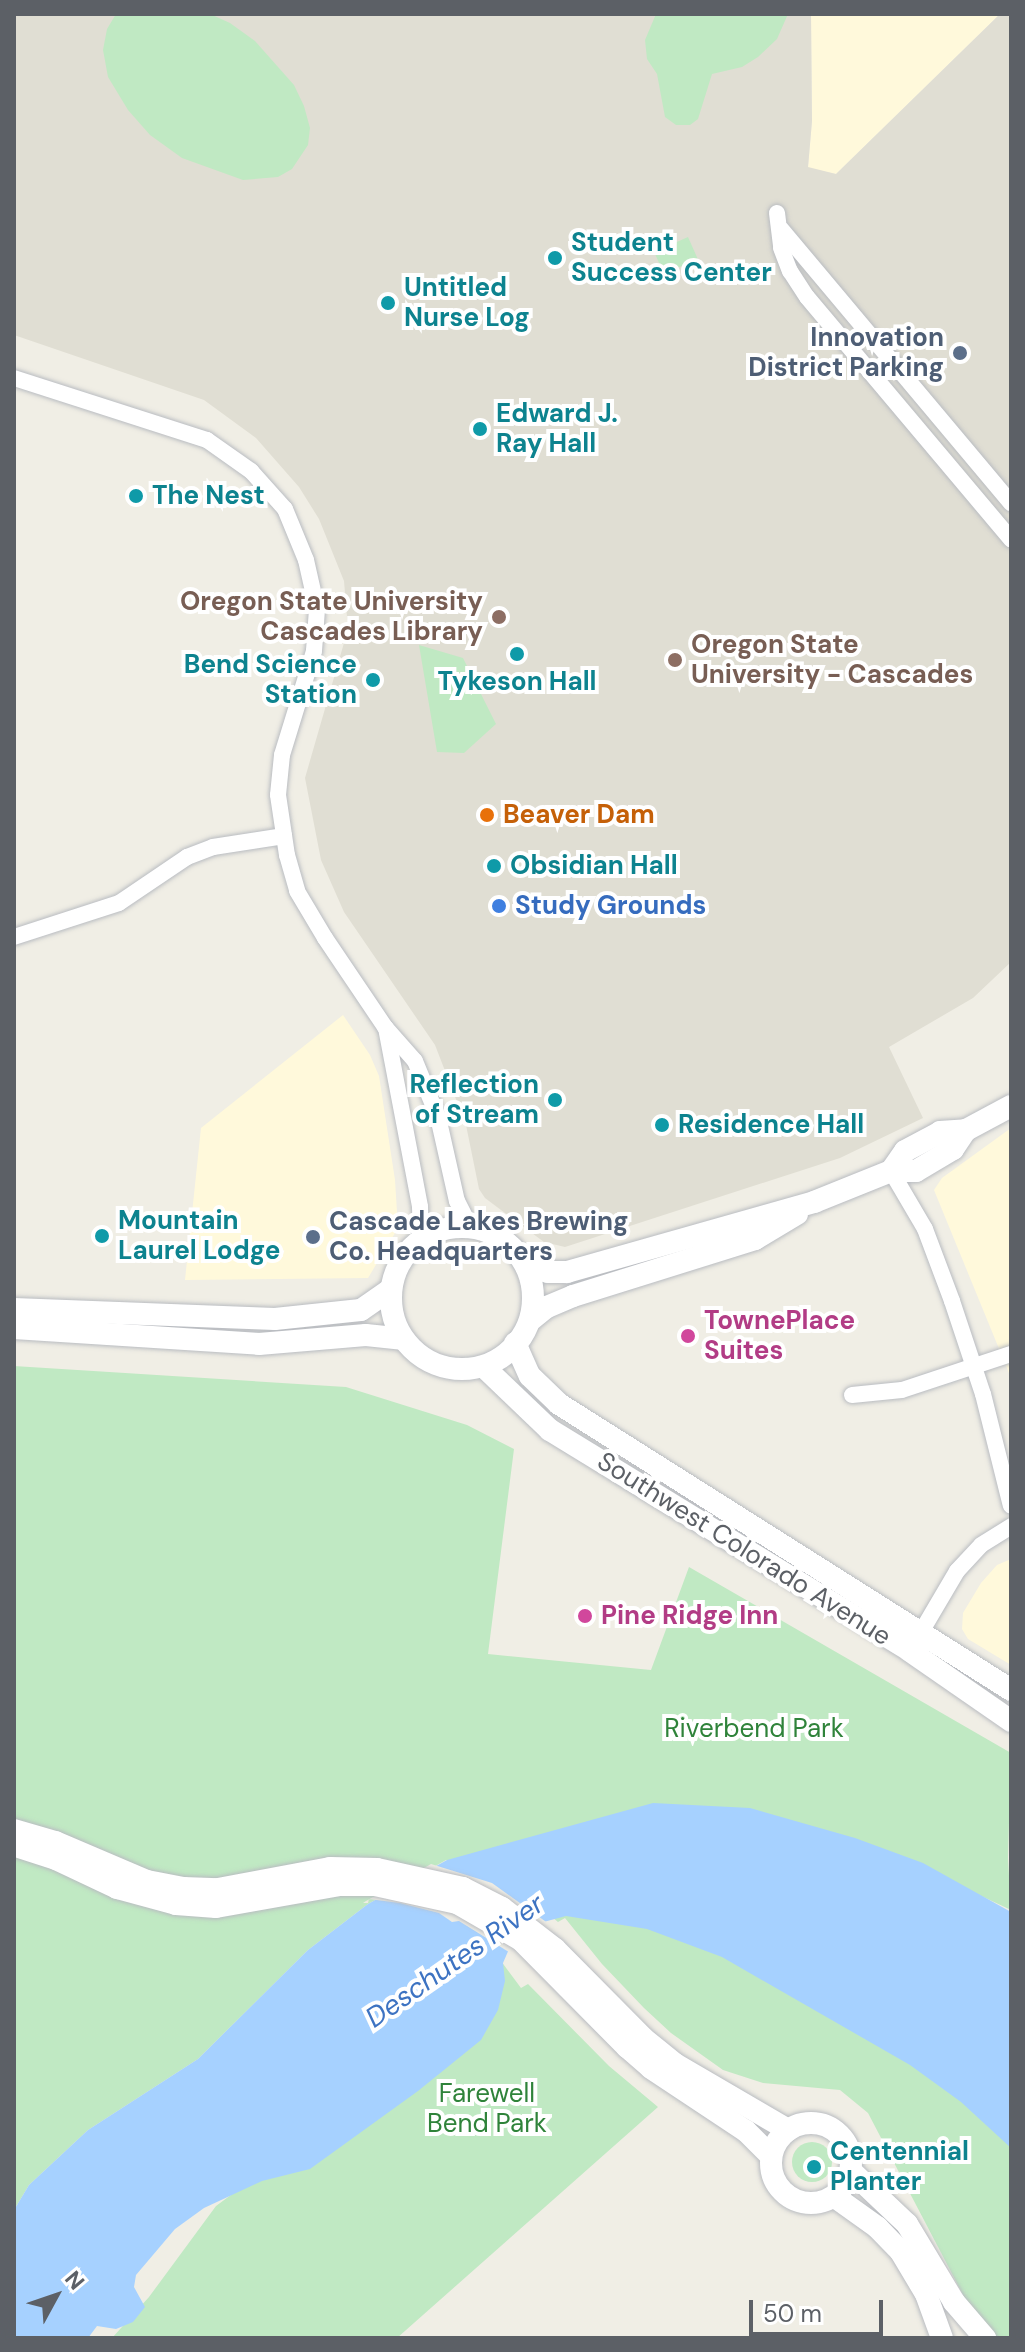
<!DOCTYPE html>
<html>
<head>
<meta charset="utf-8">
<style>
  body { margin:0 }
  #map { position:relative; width:1025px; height:2352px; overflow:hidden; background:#f0eee5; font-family:"DM Sans",sans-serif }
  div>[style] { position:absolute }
  .commercial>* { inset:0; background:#fff9db }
  .education>* { inset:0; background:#e0ded3 }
  .green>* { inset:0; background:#c0e9c3; transform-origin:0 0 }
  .round { border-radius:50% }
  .water>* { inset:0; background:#a6d1ff }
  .pier>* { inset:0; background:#f0eee5 }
  .roads { filter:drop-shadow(0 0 2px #b9bcc1) drop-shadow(0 0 2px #b9bcc1) }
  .street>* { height:16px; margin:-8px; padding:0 8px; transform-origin:8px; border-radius:8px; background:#fff }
  .secondary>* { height:22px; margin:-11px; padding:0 11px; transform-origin:11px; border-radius:11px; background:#fff }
  .secondary>.ring { margin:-11px; padding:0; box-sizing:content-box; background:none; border:22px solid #fff; border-radius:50% }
  .dots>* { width:22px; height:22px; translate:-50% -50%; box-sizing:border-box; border:4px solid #fff; border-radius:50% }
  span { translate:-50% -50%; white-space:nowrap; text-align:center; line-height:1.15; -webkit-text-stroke:8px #fff; paint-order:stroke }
  .culture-label { font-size:26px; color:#0d838f; font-weight:700 }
  .left { translate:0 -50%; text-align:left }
  .right { translate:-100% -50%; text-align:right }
  .service-label { font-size:26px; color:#4e5e75; font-weight:700 }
  .education-label { font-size:26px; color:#785e54; font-weight:700 }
  .food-label { font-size:26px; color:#c56008; font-weight:700 }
  .shop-label { font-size:26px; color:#366cbe; font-weight:700 }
  .hotel-label { font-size:26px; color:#b23c85; font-weight:700 }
  .street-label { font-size:26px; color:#5c6066 }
  .park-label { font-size:26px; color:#2f833a }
  .water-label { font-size:28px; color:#3d73c2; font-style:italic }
  .frame { position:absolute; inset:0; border:16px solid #5c6066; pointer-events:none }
  .north { position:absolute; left:16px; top:2256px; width:80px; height:80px; -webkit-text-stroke:6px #fff; paint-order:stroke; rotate:50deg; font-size:22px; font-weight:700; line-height:32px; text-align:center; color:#5c6066 }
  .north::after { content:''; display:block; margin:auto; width:28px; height:36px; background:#5c6066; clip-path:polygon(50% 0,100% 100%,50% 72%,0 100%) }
  .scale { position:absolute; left:749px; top:2300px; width:134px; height:36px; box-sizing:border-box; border:4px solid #5c6066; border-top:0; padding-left:10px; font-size:24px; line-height:28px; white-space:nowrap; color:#5c6066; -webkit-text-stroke:6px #fff; paint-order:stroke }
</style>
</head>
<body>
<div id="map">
  <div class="commercial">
    <i style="clip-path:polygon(811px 14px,1000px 14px,836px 174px,808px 168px,812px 121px)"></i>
    <i style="clip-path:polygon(343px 1015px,370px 1055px,379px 1076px,395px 1180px,398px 1228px,368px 1278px,185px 1280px,201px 1128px)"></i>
    <i style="clip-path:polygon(1011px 1128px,1011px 1378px,934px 1190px,942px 1178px)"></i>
    <i style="clip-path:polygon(1011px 1559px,1011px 1665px,968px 1639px,962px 1629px,963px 1613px,981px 1583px,997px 1565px)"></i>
  </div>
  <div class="education">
    <i style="clip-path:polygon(14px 14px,811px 14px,812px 121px,808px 167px,836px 174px,1000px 14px,1011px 14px,1011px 962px,973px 998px,889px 1047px,923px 1118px,840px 1158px,565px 1247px,544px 1242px,485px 1198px,479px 1189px,466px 1125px,435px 1045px,344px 912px,321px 860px,305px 778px,348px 629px,344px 581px,319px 519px,299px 487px,256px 438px,204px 400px,14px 335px)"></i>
  </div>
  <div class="green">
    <i style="clip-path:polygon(116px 14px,210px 14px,230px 23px,255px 41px,294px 85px,304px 106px,310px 128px,308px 145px,292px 169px,278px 177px,243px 180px,182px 158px,150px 135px,128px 110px,108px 77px,103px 50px,107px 29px)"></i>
    <i style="clip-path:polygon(656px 14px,788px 14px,777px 39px,758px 57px,742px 67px,712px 74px,698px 119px,690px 125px,676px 125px,665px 117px,657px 74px,647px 59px,645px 40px)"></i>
    <i style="left:688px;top:237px;width:24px;height:37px;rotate:66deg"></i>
    <i style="clip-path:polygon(419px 645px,463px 658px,496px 724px,464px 753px,437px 752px)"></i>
    <i style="clip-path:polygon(14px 1366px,346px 1387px,467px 1425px,514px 1449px,488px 1654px,651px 1670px,689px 1567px,1011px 1753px,1008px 1858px,1011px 1910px,958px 1885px,446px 1860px,368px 1904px,308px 1950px,198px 2059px,88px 2130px,29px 2185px,14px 2210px)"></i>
    <i style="clip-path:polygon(652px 1895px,1011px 2105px,1011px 2338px,996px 2338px,972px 2312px,868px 2113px,840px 2090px,763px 2083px,723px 2070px,671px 2033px,644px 2008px,602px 1964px,565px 1918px,558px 1922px,552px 1917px)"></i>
    <i style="clip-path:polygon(501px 1961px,521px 1988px,528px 1984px,609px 2066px,658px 2107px,397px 2338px,112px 2338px,149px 2297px,216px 2206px,265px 2170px)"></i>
    <i class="round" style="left:792px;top:2142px;width:40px;height:40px"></i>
  </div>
  <div class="water">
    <i style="clip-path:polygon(653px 1803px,750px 1808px,855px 1838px,923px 1863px,1011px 1912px,1011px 2148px,961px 2102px,910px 2065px,722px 1957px,647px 1929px,566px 1916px,536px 1924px,512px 1942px,503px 1963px,505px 1981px,498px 2010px,481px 2040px,418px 2091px,310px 2169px,262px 2181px,204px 2208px,175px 2229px,136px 2275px,134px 2287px,145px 2307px,133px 2322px,116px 2329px,97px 2326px,88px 2338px,14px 2338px,14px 2210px,29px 2185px,88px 2130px,198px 2059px,308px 1950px,368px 1904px,447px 1860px)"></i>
  </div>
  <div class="pier">
    <i style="clip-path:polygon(431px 1864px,492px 1883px,549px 1924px,538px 1927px,516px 1945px,512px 1954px,459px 1921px,452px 1922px,439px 1913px,400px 1903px,369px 1899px,368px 1903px,363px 1903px,366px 1901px)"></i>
  </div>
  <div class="roads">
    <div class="street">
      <i style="left:777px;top:213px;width:35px;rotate:83deg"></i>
      <i style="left:781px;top:248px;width:25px;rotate:69deg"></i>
      <i style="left:790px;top:271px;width:31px;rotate:57deg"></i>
      <i style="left:807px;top:297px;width:317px;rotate:49.9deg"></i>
      <i style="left:781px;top:229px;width:358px;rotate:50deg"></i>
      <i style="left:14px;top:378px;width:203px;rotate:17.8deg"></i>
      <i style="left:207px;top:440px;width:54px;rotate:35.2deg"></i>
      <i style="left:251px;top:471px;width:51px;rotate:48.2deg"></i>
      <i style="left:285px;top:509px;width:55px;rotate:67.6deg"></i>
      <i style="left:306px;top:560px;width:50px;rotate:77.3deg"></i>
      <i style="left:317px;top:609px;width:42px;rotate:94.1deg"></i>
      <i style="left:314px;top:651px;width:109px;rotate:107.1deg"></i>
      <i style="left:282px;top:755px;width:40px;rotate:95.7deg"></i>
      <i style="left:278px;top:795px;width:61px;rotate:81.5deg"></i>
      <i style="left:287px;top:855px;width:37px;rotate:74deg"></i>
      <i style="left:297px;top:891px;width:55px;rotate:59.2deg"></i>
      <i style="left:325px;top:938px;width:107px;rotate:56deg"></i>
      <i style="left:385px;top:1027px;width:45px;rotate:48.6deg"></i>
      <i style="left:415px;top:1061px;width:61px;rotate:67.7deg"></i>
      <i style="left:438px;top:1117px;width:86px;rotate:77.3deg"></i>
      <i style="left:457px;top:1201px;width:29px;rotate:63deg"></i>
      <i style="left:14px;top:937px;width:110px;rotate:-17.9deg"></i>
      <i style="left:119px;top:903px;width:82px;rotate:-34.1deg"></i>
      <i style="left:187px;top:857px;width:28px;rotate:-21deg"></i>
      <i style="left:213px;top:847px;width:72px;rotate:-8.8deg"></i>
      <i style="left:386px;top:1028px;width:182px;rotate:79.2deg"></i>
      <i style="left:420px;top:1207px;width:32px;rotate:88deg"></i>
      <i style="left:891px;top:1171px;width:67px;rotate:59.6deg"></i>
      <i style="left:925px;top:1229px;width:77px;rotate:69.4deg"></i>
      <i style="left:952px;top:1301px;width:98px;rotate:71.6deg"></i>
      <i style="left:983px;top:1394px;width:115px;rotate:76deg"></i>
      <i style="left:852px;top:1395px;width:50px;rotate:-5.7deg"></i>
      <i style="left:902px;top:1390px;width:115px;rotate:-18.3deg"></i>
      <i style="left:917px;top:1639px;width:79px;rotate:-59.5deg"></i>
      <i style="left:957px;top:1571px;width:35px;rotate:-47deg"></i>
      <i style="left:981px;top:1545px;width:36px;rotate:-32deg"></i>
    </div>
    <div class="secondary">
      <i style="left:891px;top:1171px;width:24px;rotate:-55deg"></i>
      <i style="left:905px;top:1151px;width:40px;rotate:-28deg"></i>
      <i style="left:940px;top:1132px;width:26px;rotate:-4deg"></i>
      <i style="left:966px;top:1130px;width:51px;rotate:-28.1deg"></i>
      <i class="ring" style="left:391px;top:1227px;width:120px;height:120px"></i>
      <i style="left:526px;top:1266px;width:23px;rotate:15deg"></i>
      <i style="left:548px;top:1272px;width:19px"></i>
      <i style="left:567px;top:1272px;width:257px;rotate:-15.8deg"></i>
      <i style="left:814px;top:1202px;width:83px;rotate:-21.9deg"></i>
      <i style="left:891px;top:1171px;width:25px"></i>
      <i style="left:916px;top:1171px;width:43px;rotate:-30.7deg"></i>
      <i style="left:953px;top:1149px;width:23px;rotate:-56deg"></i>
      <i style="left:14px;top:1309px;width:261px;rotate:2.2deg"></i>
      <i style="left:275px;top:1319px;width:86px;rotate:-6deg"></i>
      <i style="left:361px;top:1310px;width:35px;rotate:-35deg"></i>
      <i style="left:532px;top:1319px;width:19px;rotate:-39deg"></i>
      <i style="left:547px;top:1307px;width:28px;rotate:-23deg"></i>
      <i style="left:573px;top:1296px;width:191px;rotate:-17.4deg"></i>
      <i style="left:755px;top:1239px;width:49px;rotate:-30.8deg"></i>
      <i style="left:14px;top:1328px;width:246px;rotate:3.7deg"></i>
      <i style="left:259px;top:1344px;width:107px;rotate:-4.8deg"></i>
      <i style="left:366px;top:1335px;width:36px;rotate:6deg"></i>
      <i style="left:515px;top:1343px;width:36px;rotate:66deg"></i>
      <i style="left:530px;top:1376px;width:40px;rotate:44deg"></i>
      <i style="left:559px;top:1404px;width:535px;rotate:32.32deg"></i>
      <i style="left:484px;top:1367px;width:91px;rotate:43.7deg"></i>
      <i style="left:550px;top:1430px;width:422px;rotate:31.5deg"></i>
      <i style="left:910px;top:1651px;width:123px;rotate:34.7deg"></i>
      <i style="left:14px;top:1830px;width:43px;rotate:16.3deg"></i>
      <i style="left:55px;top:1842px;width:100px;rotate:23deg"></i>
      <i style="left:147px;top:1881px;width:37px;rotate:11deg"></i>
      <i style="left:183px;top:1888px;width:35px;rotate:2deg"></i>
      <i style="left:218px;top:1889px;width:114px;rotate:-10.6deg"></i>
      <i style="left:330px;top:1868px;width:47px;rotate:1.2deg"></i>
      <i style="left:377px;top:1869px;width:88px;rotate:12.5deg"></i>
      <i style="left:463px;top:1888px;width:44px;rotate:27.1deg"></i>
      <i style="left:502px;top:1908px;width:67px;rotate:37.7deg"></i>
      <i style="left:555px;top:1949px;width:125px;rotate:45.3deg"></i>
      <i style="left:643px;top:2038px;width:41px;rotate:39.1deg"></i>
      <i style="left:675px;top:2064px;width:131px;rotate:30.3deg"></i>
      <i style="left:19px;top:1847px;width:39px;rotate:18deg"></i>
      <i style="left:56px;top:1859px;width:68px;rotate:25.4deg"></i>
      <i style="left:117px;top:1888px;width:61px;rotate:15.2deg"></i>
      <i style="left:176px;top:1904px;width:40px;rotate:4.3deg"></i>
      <i style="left:216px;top:1907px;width:126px;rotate:-10.1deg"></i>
      <i style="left:340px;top:1885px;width:35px"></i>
      <i style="left:375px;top:1885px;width:84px;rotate:12.4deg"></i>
      <i style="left:457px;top:1903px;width:74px;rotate:30deg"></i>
      <i style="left:521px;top:1940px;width:151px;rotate:45.3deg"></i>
      <i style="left:627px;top:2047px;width:32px;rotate:41deg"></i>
      <i style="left:651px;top:2068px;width:114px;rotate:33.6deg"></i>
      <i style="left:746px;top:2131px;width:35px;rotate:45deg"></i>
      <i class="ring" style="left:771px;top:2123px;width:58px;height:58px"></i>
      <i style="left:851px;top:2171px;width:77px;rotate:43.4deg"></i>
      <i style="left:907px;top:2224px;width:91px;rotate:58.9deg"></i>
      <i style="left:954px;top:2302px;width:48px;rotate:49.3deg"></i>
      <i style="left:835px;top:2197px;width:52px;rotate:35.5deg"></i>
      <i style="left:877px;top:2227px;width:35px;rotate:46deg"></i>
      <i style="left:901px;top:2252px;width:49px;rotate:59.2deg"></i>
      <i style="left:926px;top:2294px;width:47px;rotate:70deg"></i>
    </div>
  </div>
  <div class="dots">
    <i style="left:555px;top:258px;background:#0f9aa8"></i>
    <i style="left:388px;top:303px;background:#0f9aa8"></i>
    <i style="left:960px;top:353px;background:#5c6f8a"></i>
    <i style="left:480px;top:429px;background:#0f9aa8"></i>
    <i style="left:136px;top:496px;background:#0f9aa8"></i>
    <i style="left:499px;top:617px;background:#8d6e63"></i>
    <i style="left:517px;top:654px;background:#0f9aa8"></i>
    <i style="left:675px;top:660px;background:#8d6e63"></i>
    <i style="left:373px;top:680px;background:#0f9aa8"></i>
    <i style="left:487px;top:815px;background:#e8710a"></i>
    <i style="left:494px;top:866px;background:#0f9aa8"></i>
    <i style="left:499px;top:906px;background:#3f7fe0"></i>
    <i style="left:555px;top:1100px;background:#0f9aa8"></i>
    <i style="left:662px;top:1125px;background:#0f9aa8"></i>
    <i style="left:102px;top:1236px;background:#0f9aa8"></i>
    <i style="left:313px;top:1237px;background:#5c6f8a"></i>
    <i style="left:688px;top:1336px;background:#d1479c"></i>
    <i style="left:585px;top:1616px;background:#d1479c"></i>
    <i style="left:814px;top:2167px;background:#0f9aa8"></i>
  </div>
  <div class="culture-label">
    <span class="left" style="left:571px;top:258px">Student<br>Success Center</span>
    <span class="left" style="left:404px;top:303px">Untitled<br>Nurse Log</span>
    <span class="left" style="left:496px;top:429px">Edward J.<br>Ray Hall</span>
    <span class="left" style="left:152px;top:496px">The Nest</span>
    <span class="right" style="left:357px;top:680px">Bend Science<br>Station</span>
    <span style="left:517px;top:682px">Tykeson Hall</span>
    <span class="left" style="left:510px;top:866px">Obsidian Hall</span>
    <span class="right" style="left:539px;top:1100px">Reflection<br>of Stream</span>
    <span class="left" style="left:678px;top:1125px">Residence Hall</span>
    <span class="left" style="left:118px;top:1236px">Mountain<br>Laurel Lodge</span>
    <span class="left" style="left:830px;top:2167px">Centennial<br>Planter</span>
  </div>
  <div class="service-label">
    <span class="right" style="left:944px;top:353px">Innovation<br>District Parking</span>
    <span class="left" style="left:329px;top:1237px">Cascade Lakes Brewing<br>Co. Headquarters</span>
  </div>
  <div class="education-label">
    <span class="right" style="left:483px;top:617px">Oregon State University<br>Cascades Library</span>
    <span class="left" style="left:691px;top:660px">Oregon State<br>University - Cascades</span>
  </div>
  <div class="food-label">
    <span class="left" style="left:503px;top:815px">Beaver Dam</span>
  </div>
  <div class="shop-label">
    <span class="left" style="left:515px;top:906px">Study Grounds</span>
  </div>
  <div class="hotel-label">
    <span class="left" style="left:704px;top:1336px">TownePlace<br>Suites</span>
    <span class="left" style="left:601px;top:1616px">Pine Ridge Inn</span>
  </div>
  <div class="street-label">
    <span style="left:744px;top:1549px;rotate:32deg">Southwest Colorado Avenue</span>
  </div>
  <div class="park-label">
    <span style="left:754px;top:1729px">Riverbend Park</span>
    <span style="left:487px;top:2109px">Farewell<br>Bend Park</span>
  </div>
  <div class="water-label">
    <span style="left:455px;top:1961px;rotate:-35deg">Deschutes River</span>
  </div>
  <div class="frame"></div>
  <div class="north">N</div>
  <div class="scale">50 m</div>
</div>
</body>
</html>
